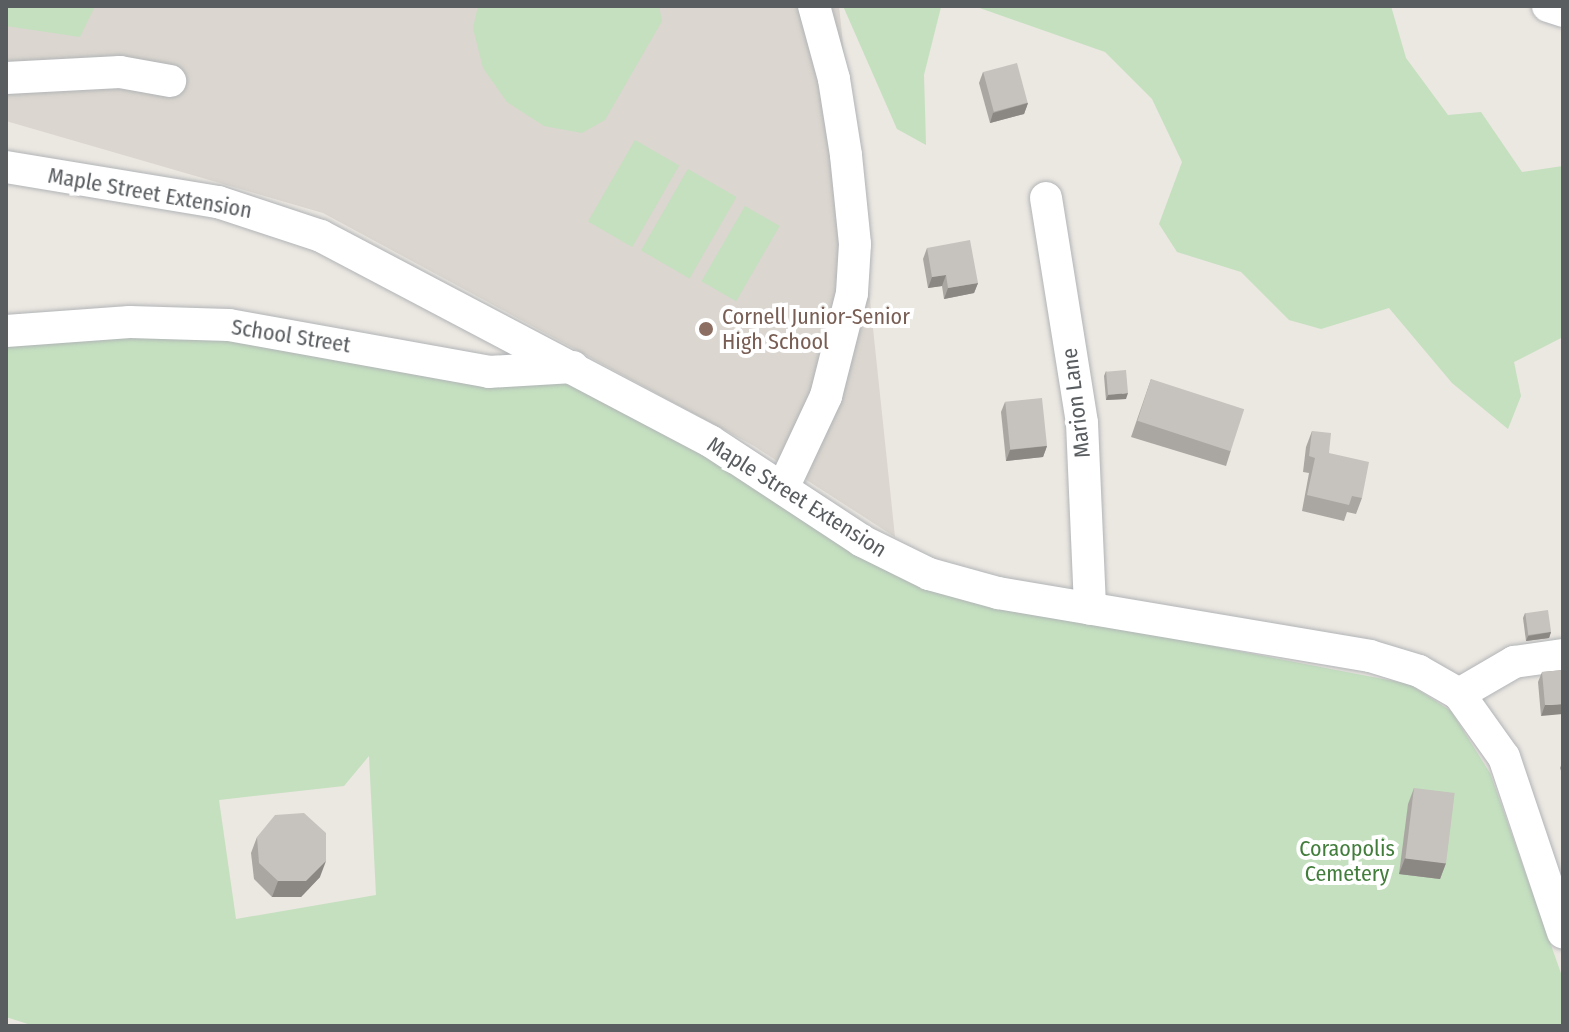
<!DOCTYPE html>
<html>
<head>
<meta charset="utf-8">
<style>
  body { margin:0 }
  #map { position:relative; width:1569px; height:1032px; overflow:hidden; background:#ebe7e1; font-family:"Fira Sans Condensed",sans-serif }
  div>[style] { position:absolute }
  .education>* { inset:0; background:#dbd6cf }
  .green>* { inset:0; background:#c4e0bf; transform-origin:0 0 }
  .roads { filter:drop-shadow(0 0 2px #b1b4b7) drop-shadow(0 0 2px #b1b4b7) }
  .minor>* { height:32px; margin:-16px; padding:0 16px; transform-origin:16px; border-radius:16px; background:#fff }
  .wall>* { inset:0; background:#aaa7a3 }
  .shaded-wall>* { inset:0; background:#8b8884 }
  .building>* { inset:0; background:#c6c2bd; transform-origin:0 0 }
  .dots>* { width:22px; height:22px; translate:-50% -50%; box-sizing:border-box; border:4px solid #fff; border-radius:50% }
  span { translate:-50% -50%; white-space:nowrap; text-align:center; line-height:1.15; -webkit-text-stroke:8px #fff; paint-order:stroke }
  .street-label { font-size:22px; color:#595d60 }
  .education-label { font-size:22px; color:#785e54 }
  .left { translate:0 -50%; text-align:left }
  .park-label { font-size:22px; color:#427d3c }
  .frame { position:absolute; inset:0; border:8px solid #595d60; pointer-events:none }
</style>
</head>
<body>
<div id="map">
  <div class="education">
    <i style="clip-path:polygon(6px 6px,839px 6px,895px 537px,754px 446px,323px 213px,6px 121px)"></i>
  </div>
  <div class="green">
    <i style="clip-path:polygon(6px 6px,95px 6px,80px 37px,6px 26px)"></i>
    <i style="clip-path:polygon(478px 6px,659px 6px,662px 21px,605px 120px,582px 133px,544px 126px,507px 102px,483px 68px,473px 28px)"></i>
    <i style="clip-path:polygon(843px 6px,971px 6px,941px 7px,924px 75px,926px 145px,897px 129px)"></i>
    <i style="clip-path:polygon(974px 6px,1391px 6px,1406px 58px,1448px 115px,1481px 112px,1522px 172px,1563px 166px,1563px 337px,1514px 362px,1521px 396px,1508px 429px,1452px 383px,1389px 308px,1321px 329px,1289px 320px,1241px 272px,1177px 252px,1159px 224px,1182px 162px,1152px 99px,1105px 52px)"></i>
    <i style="left:635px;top:140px;width:51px;height:94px;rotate:30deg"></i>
    <i style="left:688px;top:169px;width:56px;height:94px;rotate:30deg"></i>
    <i style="left:745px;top:206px;width:40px;height:87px;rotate:30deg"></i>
    <i style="clip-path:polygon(evenodd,73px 325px,573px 367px,862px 541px,1217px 647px,1409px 684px,1451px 711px,1490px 773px,1563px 979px,1563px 1026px,34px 1026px,6px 1017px,6px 331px,73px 325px,369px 756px,376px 895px,236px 919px,219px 800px,344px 786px,369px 756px)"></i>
  </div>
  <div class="roads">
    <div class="minor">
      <i style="left:1548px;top:6px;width:16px;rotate:18deg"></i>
      <i style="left:6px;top:78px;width:114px;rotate:-3deg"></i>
      <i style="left:120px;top:72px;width:51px;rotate:10.2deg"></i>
      <i style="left:6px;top:167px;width:215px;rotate:9.4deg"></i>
      <i style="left:218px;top:202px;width:108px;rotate:18.3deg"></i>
      <i style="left:321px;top:236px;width:440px;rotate:27.8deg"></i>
      <i style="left:710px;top:441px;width:182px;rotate:33.3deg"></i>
      <i style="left:862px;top:541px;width:75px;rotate:26.2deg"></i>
      <i style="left:929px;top:574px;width:72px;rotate:15.4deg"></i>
      <i style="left:998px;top:593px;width:377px;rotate:9.6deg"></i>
      <i style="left:1370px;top:656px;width:51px;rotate:17deg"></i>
      <i style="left:1419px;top:671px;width:46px;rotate:29.9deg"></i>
      <i style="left:1459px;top:694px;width:77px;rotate:54.5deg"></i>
      <i style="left:1504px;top:757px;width:185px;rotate:71.4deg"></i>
      <i style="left:1046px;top:198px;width:228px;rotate:80.9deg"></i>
      <i style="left:1082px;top:423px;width:186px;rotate:87.5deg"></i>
      <i style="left:6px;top:331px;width:124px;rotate:-4.2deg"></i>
      <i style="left:130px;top:322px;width:99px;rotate:1.7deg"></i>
      <i style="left:229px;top:325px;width:264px;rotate:10.2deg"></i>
      <i style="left:489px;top:372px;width:84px;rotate:-3.4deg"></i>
      <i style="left:783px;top:488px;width:102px;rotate:-64.9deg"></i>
      <i style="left:826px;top:396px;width:106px;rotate:-75.8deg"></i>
      <i style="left:852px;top:293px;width:49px;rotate:-86.5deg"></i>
      <i style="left:855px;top:244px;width:89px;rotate:-95.8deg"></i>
      <i style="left:846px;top:155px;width:77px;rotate:-99deg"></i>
      <i style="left:834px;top:79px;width:76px;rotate:-105.3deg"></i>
      <i style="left:1459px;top:694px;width:64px;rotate:-30.2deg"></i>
      <i style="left:1514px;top:662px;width:49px;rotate:-8.1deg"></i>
    </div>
  </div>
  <div class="wall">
    <i style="clip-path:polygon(983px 72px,1028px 103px,1024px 114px,990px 123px,979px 83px)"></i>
    <i style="clip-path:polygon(927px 248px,978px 283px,974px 293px,944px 299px,942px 286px,928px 288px,923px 259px)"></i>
    <i style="clip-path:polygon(1106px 371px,1126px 399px,1106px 400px,1104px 376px)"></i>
    <i style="clip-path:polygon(1151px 379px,1231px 450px,1226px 466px,1131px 437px)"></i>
    <i style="clip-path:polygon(1005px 402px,1047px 446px,1043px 457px,1006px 461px,1001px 412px)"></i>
    <i style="clip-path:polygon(1312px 431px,1362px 498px,1356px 514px,1347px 512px,1344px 521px,1302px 511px,1309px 473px,1303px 472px,1306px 447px)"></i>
    <i style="clip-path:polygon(1525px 613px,1551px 632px,1549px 638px,1526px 641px,1523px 618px)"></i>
    <i style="clip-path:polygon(1563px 670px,1541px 716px,1538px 682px,1542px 672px)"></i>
    <i style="clip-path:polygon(1562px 763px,1563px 763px,1563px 776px,1560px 768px)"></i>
    <i style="clip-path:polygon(1414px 788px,1446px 863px,1440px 879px,1399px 874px,1408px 804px)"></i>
    <i style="clip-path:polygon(257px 837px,320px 877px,301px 897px,272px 897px,254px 879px,251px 853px)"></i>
  </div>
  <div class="shaded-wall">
    <i style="clip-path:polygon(1028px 103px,1024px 114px,990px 123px,993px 113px)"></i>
    <i style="clip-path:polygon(946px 275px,942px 286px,928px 288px,932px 277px)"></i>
    <i style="clip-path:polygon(978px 283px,974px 293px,944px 299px,948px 288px)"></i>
    <i style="clip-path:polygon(1128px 393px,1126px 399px,1106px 400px,1108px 395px)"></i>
    <i style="clip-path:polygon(1047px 446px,1043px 457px,1006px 461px,1010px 450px)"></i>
    <i style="clip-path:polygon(1551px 632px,1549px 638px,1526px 641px,1528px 636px)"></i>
    <i style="clip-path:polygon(1563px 704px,1563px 714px,1541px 716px,1545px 705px)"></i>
    <i style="clip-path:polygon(1405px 858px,1446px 863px,1440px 879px,1399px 874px)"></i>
    <i style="clip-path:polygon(326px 861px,320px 877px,301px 897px,272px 897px,278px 881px)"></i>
  </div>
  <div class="building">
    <i style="left:1017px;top:63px;width:41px;height:35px;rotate:75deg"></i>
    <i style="clip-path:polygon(970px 240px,978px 283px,948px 288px,946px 275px,932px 277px,927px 248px)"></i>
    <i style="left:1126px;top:370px;width:23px;height:20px;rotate:85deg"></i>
    <i style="left:1151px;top:379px;width:98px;height:44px;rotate:18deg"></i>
    <i style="left:1042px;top:398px;width:48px;height:37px;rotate:84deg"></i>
    <i style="clip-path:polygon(1312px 431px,1331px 433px,1329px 453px,1369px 462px,1362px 498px,1352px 496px,1349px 505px,1307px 495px,1315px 458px,1309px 456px)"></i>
    <i style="left:1548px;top:610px;width:22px;height:23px;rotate:82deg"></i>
    <i style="clip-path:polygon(1563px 670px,1563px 704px,1545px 705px,1542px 672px)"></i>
    <i style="left:1414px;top:788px;width:41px;height:71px;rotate:7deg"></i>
    <i style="clip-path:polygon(304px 813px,326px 833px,326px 861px,306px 881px,278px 881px,259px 863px,257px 837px,275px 815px)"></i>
  </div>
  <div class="dots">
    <i style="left:706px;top:329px;background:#8d6e63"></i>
  </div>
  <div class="street-label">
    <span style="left:150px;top:193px;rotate:10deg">Maple Street Extension</span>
    <span style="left:291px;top:336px;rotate:9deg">School Street</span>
    <span style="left:1076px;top:403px;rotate:-97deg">Marion Lane</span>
    <span style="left:797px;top:497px;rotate:32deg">Maple Street Extension</span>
  </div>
  <div class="education-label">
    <span class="left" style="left:722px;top:329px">Cornell Junior-Senior<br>High School</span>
  </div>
  <div class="park-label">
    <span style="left:1347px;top:861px">Coraopolis<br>Cemetery</span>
  </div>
  <div class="frame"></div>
</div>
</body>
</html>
